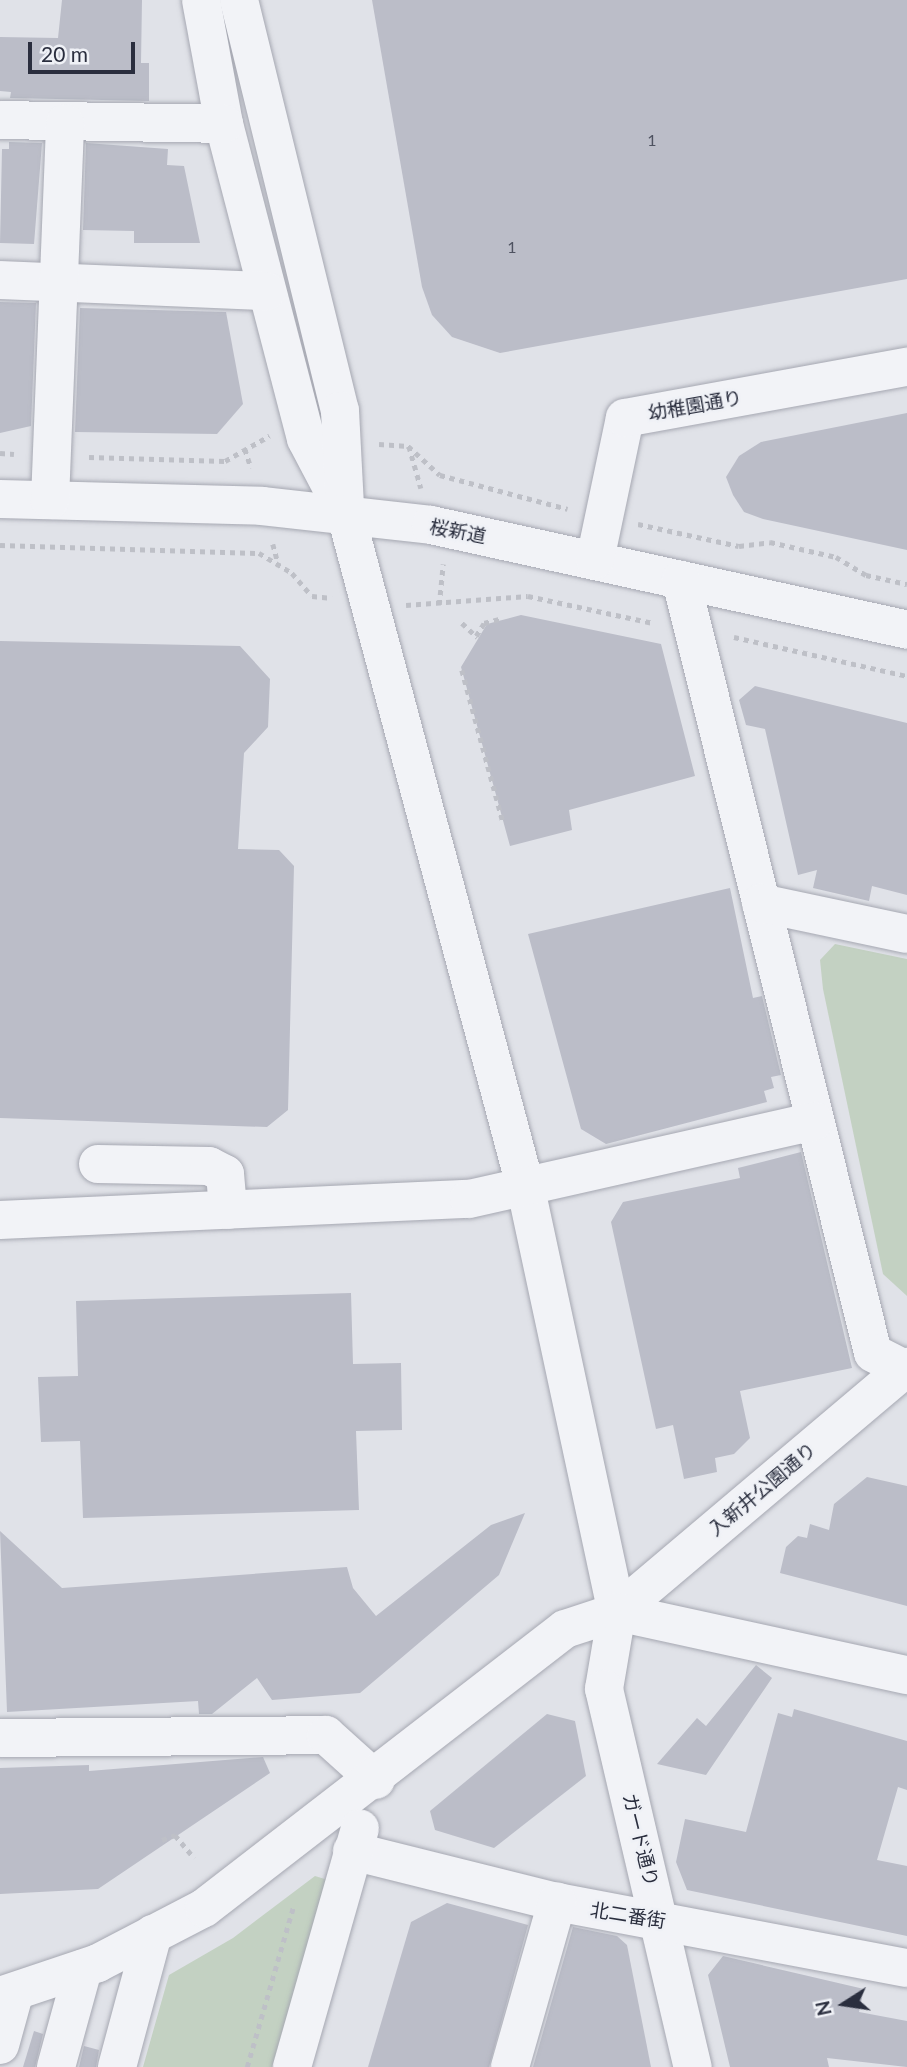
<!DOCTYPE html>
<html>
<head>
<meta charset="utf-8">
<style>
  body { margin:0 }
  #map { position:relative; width:907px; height:2067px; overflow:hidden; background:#e0e2e8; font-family:Lato,"Noto Sans JP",sans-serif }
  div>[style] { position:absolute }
  .green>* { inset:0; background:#c3d1c2 }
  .building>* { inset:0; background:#bbbdc8 }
  .path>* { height:4.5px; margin-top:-2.25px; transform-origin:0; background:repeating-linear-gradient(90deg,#bec0c7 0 5px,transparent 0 10px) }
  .roads { filter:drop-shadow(0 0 2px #a6a8b2) drop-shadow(0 0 2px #a6a8b2) }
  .minor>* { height:38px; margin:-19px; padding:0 19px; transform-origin:19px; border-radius:19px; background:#f2f3f7 }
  span { translate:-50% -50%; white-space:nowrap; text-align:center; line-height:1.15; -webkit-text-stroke:5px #eff1f6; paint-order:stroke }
  .number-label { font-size:16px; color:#4e5260 }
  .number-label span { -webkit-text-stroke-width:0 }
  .street-label { font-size:19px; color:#2a2e3e }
  .north { position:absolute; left:809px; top:1969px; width:70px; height:70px; -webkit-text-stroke:5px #eff1f6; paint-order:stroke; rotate:258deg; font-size:19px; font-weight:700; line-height:28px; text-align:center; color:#2a2e3e }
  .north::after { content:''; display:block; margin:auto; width:24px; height:32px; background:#2a2e3e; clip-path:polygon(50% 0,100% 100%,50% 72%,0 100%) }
  .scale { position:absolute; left:28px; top:42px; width:107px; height:32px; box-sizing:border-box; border:4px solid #2a2e3e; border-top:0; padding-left:9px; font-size:21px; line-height:24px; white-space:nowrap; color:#2a2e3e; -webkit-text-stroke:5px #eff1f6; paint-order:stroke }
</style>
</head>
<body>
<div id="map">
  <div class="green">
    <i style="clip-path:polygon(835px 944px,907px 959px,907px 1296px,883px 1274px,823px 989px,820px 960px)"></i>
    <i style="clip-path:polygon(315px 1876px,328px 1880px,274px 2067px,143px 2067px,169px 1975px,233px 1938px)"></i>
  </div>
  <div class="building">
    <i style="clip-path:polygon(62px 0,142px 0,141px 63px,149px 63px,149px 101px,10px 98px,11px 92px,0 91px,0 37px,58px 38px)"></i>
    <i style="clip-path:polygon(372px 0,907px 0,907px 279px,500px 353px,452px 337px,432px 315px,422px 287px)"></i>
    <i style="clip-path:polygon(9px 142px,42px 143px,34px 244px,0 243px,2px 149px,9px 149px)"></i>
    <i style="clip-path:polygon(86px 143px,168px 149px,167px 165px,184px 166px,200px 243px,134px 243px,134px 231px,83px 230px)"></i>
    <i style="clip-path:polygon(0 302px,36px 303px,31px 426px,0 433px)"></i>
    <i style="clip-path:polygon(80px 308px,226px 312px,243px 404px,217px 434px,75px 432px)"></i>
    <i style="clip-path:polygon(907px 413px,907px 550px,763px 519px,744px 512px,733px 495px,726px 477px,739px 456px,761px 442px)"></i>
    <i style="clip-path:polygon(521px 615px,661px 644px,695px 776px,569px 810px,572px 830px,510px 846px,461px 667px,487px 624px)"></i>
    <i style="clip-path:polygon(0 641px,240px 646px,270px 679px,268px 727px,244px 753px,238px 849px,279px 850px,294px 866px,288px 1110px,267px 1127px,0 1118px)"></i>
    <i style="clip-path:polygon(755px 686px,907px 723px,907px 895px,872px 886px,869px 901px,813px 888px,817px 870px,798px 875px,765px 729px,746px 725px,739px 700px)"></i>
    <i style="clip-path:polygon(730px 888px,753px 998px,762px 996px,781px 1075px,771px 1077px,774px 1088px,764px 1091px,767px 1102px,606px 1144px,581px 1129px,528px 934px)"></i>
    <i style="clip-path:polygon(801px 1152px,852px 1368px,740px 1391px,750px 1438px,734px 1454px,715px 1458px,717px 1472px,684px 1479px,673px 1425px,656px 1429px,611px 1222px,623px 1202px,740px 1178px,738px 1168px)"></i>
    <i style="clip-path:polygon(351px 1293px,353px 1364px,401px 1363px,402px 1430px,356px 1431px,359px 1510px,83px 1518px,80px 1441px,41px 1442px,38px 1377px,78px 1376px,76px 1301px)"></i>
    <i style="clip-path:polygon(867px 1477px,907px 1486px,907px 1606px,780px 1573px,786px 1547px,798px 1536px,807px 1538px,810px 1524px,829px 1530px,834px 1504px)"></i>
    <i style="clip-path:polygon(525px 1513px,499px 1575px,360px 1693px,272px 1700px,257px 1678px,212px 1714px,199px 1714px,198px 1701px,7px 1712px,0 1531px,62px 1588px,347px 1567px,353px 1588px,376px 1616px,491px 1525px)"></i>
    <i style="clip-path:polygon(756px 1665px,772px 1678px,706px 1775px,657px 1764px,697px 1718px,706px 1726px)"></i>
    <i style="clip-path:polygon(794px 1709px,907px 1741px,907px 1790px,898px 1787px,877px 1860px,907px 1866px,907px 1936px,687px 1890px,676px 1862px,685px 1819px,746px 1832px,778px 1713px,792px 1717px)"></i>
    <i style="clip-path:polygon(547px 1714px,575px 1721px,586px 1776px,494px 1848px,435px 1830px,430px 1811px)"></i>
    <i style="clip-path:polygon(263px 1757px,270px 1773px,98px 1889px,0 1894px,0 1768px,89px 1765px,89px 1771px)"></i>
    <i style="clip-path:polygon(447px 1903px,528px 1925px,489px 2067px,368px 2067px,411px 1922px)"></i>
    <i style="clip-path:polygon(573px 1927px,617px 1936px,627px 1945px,651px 2067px,533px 2067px)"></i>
    <i style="clip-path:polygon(723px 1956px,864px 1989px,859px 2012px,907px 2021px,907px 2067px,827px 2058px,829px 2067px,730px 2067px,708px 1975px)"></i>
    <i style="clip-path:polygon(34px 2031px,43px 2034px,35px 2067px,23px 2067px)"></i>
    <i style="clip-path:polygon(84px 2046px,99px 2050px,96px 2067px,79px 2067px)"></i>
  </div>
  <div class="path">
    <i style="left:379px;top:444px;width:29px;rotate:4deg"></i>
    <i style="left:408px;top:446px;width:43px;rotate:42.2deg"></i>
    <i style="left:440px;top:475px;width:132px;rotate:14.9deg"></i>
    <i style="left:409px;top:446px;width:44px;rotate:74.1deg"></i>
    <i style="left:245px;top:449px;width:20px;rotate:72deg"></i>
    <i style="left:0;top:453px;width:14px;rotate:4deg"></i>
    <i style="left:89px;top:457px;width:136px;rotate:1.7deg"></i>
    <i style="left:225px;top:461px;width:51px;rotate:-29.6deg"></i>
    <i style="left:638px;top:524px;width:103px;rotate:12.3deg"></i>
    <i style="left:739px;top:546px;width:31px;rotate:-7deg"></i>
    <i style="left:770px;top:542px;width:68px;rotate:12.8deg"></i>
    <i style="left:836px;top:557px;width:35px;rotate:31deg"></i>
    <i style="left:866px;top:575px;width:42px;rotate:12.4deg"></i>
    <i style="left:273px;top:544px;width:23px;rotate:75deg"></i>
    <i style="left:0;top:545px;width:259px;rotate:1.8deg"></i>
    <i style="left:259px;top:553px;width:39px;rotate:31deg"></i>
    <i style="left:292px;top:573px;width:30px;rotate:49deg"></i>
    <i style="left:312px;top:596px;width:20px;rotate:6deg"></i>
    <i style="left:406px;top:605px;width:122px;rotate:-4.2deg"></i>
    <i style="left:528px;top:596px;width:128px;rotate:12.2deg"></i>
    <i style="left:439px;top:605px;width:41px;rotate:-84.4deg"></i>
    <i style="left:462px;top:623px;width:21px;rotate:43deg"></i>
    <i style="left:476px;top:636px;width:15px;rotate:-58deg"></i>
    <i style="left:484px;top:623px;width:16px;rotate:-15deg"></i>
    <i style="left:734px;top:637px;width:177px;rotate:12.7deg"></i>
    <i style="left:462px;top:670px;width:157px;rotate:74.9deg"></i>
    <i style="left:162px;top:1840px;width:14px;rotate:-21deg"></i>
    <i style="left:175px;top:1835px;width:30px;rotate:50deg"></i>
    <i style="left:247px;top:2067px;width:166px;rotate:-73.9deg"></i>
  </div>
  <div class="roads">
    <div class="minor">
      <i style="left:201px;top:0;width:126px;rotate:79.5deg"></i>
      <i style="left:224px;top:124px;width:325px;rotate:75.4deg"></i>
      <i style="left:306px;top:439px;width:86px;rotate:62.2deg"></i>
      <i style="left:346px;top:515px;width:698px;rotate:75.05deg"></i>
      <i style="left:526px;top:1189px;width:433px;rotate:77.9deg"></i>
      <i style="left:617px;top:1612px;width:78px;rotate:99.6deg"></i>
      <i style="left:604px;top:1689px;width:388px;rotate:76.8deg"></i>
      <i style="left:239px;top:0;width:423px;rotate:76.2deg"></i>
      <i style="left:340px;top:411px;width:95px;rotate:87deg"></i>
      <i style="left:0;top:120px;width:224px;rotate:1deg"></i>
      <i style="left:0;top:280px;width:267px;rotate:2.4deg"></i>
      <i style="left:0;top:499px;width:262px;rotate:1.5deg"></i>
      <i style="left:262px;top:506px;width:170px;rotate:6.4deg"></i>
      <i style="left:431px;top:525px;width:487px;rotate:12.4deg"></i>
      <i style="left:50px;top:500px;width:377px;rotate:-87.7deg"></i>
      <i style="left:595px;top:560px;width:145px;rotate:-78.1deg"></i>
      <i style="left:625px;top:418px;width:287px;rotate:-10.3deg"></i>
      <i style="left:681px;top:580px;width:796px;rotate:76.05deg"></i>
      <i style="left:873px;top:1353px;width:38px;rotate:27deg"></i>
      <i style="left:761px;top:903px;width:149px;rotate:12deg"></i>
      <i style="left:98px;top:1164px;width:111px;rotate:1deg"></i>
      <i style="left:209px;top:1166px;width:18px;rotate:27deg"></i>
      <i style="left:225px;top:1174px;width:36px;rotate:85deg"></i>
      <i style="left:0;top:1220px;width:469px;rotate:-2.6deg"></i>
      <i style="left:469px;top:1199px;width:354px;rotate:-12.7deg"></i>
      <i style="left:617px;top:1612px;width:380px;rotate:-40.2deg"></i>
      <i style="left:0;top:1738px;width:326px;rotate:-0.5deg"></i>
      <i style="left:326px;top:1735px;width:67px;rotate:42deg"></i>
      <i style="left:352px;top:1851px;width:211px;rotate:14deg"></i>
      <i style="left:557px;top:1902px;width:356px;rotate:10.7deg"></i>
      <i style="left:0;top:1996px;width:103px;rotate:-18.6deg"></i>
      <i style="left:98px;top:1963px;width:119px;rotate:-27.4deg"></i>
      <i style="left:204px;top:1908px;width:456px;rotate:-37.7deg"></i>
      <i style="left:565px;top:1629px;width:55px;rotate:-18.1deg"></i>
      <i style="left:617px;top:1612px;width:297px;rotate:12.3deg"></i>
      <i style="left:0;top:2045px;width:53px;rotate:-74.6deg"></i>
      <i style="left:56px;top:2067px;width:102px;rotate:-74.6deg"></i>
      <i style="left:117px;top:2067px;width:138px;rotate:-74.9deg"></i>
      <i style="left:292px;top:2067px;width:248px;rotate:-74.1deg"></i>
      <i style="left:510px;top:2067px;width:172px;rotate:-74.1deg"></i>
    </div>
  </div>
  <div class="number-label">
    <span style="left:652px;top:140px">1</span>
    <span style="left:512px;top:247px">1</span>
  </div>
  <div class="street-label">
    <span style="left:695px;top:405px;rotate:-10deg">幼稚園通り</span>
    <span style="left:458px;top:531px;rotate:11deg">桜新道</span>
    <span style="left:762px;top:1489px;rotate:-40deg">入新井公園通り</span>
    <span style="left:641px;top:1840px;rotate:76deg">ガード通り</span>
    <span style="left:628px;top:1915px;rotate:9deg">北二番街</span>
  </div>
  <div class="north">N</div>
  <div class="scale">20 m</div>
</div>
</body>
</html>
